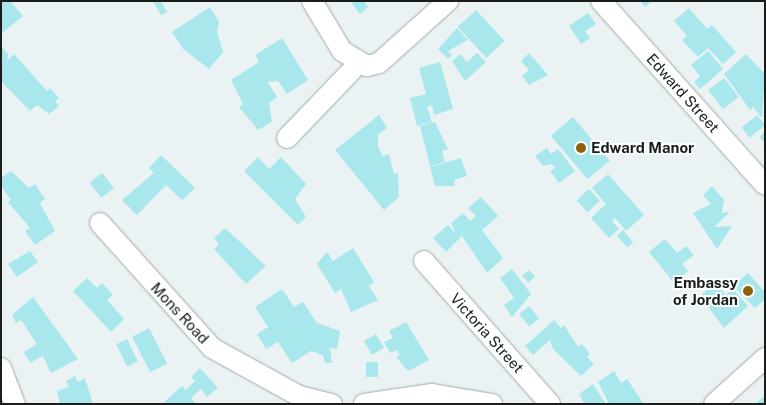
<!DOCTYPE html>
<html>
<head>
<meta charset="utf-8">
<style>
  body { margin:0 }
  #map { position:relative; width:766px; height:405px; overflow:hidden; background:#ebf2f3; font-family:"Public Sans",sans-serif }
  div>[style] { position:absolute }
  .building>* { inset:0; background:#a8e8ec; transform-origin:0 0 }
  .roads { filter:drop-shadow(0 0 1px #a4aaaa) drop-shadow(0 0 1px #a4aaaa) }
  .minor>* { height:20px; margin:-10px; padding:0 10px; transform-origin:10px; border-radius:10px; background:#fff }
  .dots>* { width:14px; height:14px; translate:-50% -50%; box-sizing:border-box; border:2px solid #fcffff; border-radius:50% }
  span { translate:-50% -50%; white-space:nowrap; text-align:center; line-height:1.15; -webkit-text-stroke:4px #fcffff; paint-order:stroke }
  .street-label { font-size:15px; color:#1b1d1d }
  .poi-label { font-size:15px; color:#1b1d1d; font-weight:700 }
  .left { translate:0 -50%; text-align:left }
  .right { translate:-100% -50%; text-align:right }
  .frame { position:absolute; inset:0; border:2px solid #1b1d1d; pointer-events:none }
</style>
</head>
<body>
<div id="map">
  <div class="building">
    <i style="clip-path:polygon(1px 1px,10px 1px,23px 16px,1px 34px)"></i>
    <i style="clip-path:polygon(153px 1px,161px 1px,167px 12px,161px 15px)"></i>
    <i style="clip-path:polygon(350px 1px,364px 1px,368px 7px,360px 14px)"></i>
    <i style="clip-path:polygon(640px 1px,652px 1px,645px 7px)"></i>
    <i style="clip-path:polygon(210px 7px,219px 22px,217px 32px,223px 52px,209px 69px,183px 49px,172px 32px)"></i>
    <i style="clip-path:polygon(689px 8px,707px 29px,712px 25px,736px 52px,723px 64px,708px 48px,698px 57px,682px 40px,687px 36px,674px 21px)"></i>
    <i style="left:476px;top:10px;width:42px;height:25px;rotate:47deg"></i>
    <i style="clip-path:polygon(588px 13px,596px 24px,585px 31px,590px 38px,581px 44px,569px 26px)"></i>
    <i style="clip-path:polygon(457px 28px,468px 40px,448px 51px,452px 55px,448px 59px,438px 49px)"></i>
    <i style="clip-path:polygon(282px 38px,308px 80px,287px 94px,278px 81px,268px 82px,277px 97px,269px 103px,272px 122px,258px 130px,239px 107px,243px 104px,231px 80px,259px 62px,255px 55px)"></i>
    <i style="clip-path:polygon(1px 46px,8px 54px,7px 61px,14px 54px,47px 91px,50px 88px,59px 98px,55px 101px,59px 106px,49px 114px,37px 105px,30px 111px,1px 81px)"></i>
    <i style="clip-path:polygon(708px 51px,723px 69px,700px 89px,694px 82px,700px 76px,691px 65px)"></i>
    <i style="clip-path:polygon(477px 53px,486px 62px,465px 81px,452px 61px,460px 54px,467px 62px)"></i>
    <i style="clip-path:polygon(529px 53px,548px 75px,529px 85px,522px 76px,529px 70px,521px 61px)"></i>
    <i style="clip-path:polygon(746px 54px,765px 74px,762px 118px,753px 107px,750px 110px,724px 74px)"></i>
    <i style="clip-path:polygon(440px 62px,453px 109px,434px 115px,432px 105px,427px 107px,432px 122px,417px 126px,410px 98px,426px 94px,419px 68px)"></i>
    <i style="left:724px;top:78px;width:24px;height:20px;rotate:52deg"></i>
    <i style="clip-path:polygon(379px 115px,387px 128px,378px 134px,378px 147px,383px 156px,389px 154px,394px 174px,398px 173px,399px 197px,384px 210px,335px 150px)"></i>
    <i style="left:757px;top:115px;width:13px;height:20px;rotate:51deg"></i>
    <i style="left:573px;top:117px;width:57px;height:29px;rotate:50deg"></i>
    <i style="clip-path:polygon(435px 122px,448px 149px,442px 151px,445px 162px,430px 166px,420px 126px)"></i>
    <i style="clip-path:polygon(765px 132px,765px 143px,759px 137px)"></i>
    <i style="clip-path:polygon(547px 148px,551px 154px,558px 149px,575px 171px,559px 183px,550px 171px,555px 168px,552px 164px,543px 166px,535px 156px)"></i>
    <i style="clip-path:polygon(161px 155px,195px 188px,182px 200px,166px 185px,137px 215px,122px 200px,154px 173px,149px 168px)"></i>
    <i style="clip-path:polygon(258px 157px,269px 169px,281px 157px,306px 184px,295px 199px,306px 217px,298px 225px,244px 171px)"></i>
    <i style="clip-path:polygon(461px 158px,467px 176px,454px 180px,455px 186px,435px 186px,430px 167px)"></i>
    <i style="clip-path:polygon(11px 171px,29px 188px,35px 184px,45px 199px,40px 203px,55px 231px,35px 245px,25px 231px,30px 228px,8px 202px,11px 200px,1px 186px,1px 178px)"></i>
    <i style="left:102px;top:173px;width:19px;height:16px;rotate:51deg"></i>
    <i style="clip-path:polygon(608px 174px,644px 215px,626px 231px,615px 218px,612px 221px,619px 229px,609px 238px,591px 218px,606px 204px,592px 188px)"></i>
    <i style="clip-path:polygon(712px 186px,724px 200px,722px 213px,730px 212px,714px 227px,732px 226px,717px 249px,693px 213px,711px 204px,703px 195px)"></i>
    <i style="left:589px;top:189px;width:16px;height:17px;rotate:47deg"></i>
    <i style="clip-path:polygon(481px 197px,498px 216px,482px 230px,503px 258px,487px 273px,462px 236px,446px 252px,433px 238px,448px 225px,456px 234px,451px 223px,463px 213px,470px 221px,476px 216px,468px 208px)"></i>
    <i style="clip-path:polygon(225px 228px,266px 266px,246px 284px,214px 249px,219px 245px,214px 238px)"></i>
    <i style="left:623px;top:230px;width:16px;height:8px;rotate:50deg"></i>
    <i style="clip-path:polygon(665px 239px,677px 253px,686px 246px,694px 255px,682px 264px,688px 271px,674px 283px,649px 252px)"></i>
    <i style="clip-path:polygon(353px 248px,374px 282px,369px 286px,378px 300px,351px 312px,341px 289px,335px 293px,317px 264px,327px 252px,333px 261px)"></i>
    <i style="clip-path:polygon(30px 251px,38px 262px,17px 277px,8px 264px)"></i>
    <i style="clip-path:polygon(512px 269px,531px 294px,512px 317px,504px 305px,514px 298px,500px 278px)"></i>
    <i style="left:529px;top:270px;width:9px;height:9px;rotate:49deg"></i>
    <i style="clip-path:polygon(748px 273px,765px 292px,765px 299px,755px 308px,733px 286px)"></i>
    <i style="clip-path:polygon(87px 278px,97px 288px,102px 283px,113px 295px,107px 300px,124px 319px,111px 332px,73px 291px)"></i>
    <i style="clip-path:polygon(715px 283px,726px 295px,733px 289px,748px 306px,724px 328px,700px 296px)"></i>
    <i style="clip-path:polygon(282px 289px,294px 307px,303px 302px,317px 323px,340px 331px,337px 349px,330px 348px,332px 363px,325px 363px,323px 355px,311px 351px,292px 363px,278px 342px,266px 349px,257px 334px,268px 327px,255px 307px)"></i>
    <i style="clip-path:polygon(33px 297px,78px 359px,51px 373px,43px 356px,30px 363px,24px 352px,37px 344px,21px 320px,16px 323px,12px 315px)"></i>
    <i style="left:529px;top:306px;width:16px;height:13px;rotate:50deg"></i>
    <i style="clip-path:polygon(554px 320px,561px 328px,564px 325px,578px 347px,582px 344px,590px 354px,587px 357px,594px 364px,581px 376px,553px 349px,550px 340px,533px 355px,525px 346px)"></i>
    <i style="clip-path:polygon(406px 322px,429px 360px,408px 371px,396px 357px,400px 355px,397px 350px,390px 353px,384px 342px,393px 338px,389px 331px)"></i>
    <i style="left:149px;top:328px;width:40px;height:19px;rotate:63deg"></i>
    <i style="left:376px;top:334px;width:16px;height:14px;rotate:60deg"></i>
    <i style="left:127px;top:339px;width:25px;height:12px;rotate:64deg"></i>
    <i style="left:366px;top:362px;width:12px;height:15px"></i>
    <i style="clip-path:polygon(200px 368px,218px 388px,207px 397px,201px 389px,191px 398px,196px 404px,162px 404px,182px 386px,186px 390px,195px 381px,191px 377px)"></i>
    <i style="clip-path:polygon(614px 371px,621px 383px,627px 379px,644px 404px,609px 404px,598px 382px)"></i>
    <i style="clip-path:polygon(75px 376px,78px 382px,85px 378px,93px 404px,60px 404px,57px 391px,69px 387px,66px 381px)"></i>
    <i style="clip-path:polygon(593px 384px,606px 404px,585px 404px,579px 394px)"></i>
    <i style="clip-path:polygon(765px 396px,765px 404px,759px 404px,757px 402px)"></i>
  </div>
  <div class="roads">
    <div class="minor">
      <i style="left:312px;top:1px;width:58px;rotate:59deg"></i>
      <i style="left:342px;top:51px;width:29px;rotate:31deg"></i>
      <i style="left:367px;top:66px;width:12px;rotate:-14deg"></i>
      <i style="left:379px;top:63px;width:93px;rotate:-41.9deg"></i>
      <i style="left:601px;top:1px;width:246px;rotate:48.3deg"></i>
      <i style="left:287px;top:138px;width:103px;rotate:-46.2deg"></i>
      <i style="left:100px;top:223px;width:168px;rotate:48.1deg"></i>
      <i style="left:212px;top:348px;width:99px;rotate:28.9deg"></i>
      <i style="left:299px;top:396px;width:34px;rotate:14deg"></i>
      <i style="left:424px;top:261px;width:191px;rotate:48.6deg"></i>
      <i style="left:1px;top:368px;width:39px;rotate:69deg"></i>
      <i style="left:364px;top:404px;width:69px;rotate:-8.4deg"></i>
      <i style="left:432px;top:394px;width:61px;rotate:9.5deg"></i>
      <i style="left:714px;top:404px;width:69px;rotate:-42deg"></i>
    </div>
  </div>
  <div class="dots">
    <i style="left:581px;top:148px;background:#8d6207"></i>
    <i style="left:748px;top:291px;background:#8d6207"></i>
  </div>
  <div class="street-label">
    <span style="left:683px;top:93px;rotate:48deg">Edward Street</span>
    <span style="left:180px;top:313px;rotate:47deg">Mons Road</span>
    <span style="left:487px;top:333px;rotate:48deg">Victoria Street</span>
  </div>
  <div class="poi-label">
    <span class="left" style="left:591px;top:148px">Edward Manor</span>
    <span class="right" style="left:738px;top:291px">Embassy<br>of Jordan</span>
  </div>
  <div class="frame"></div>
</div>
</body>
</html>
